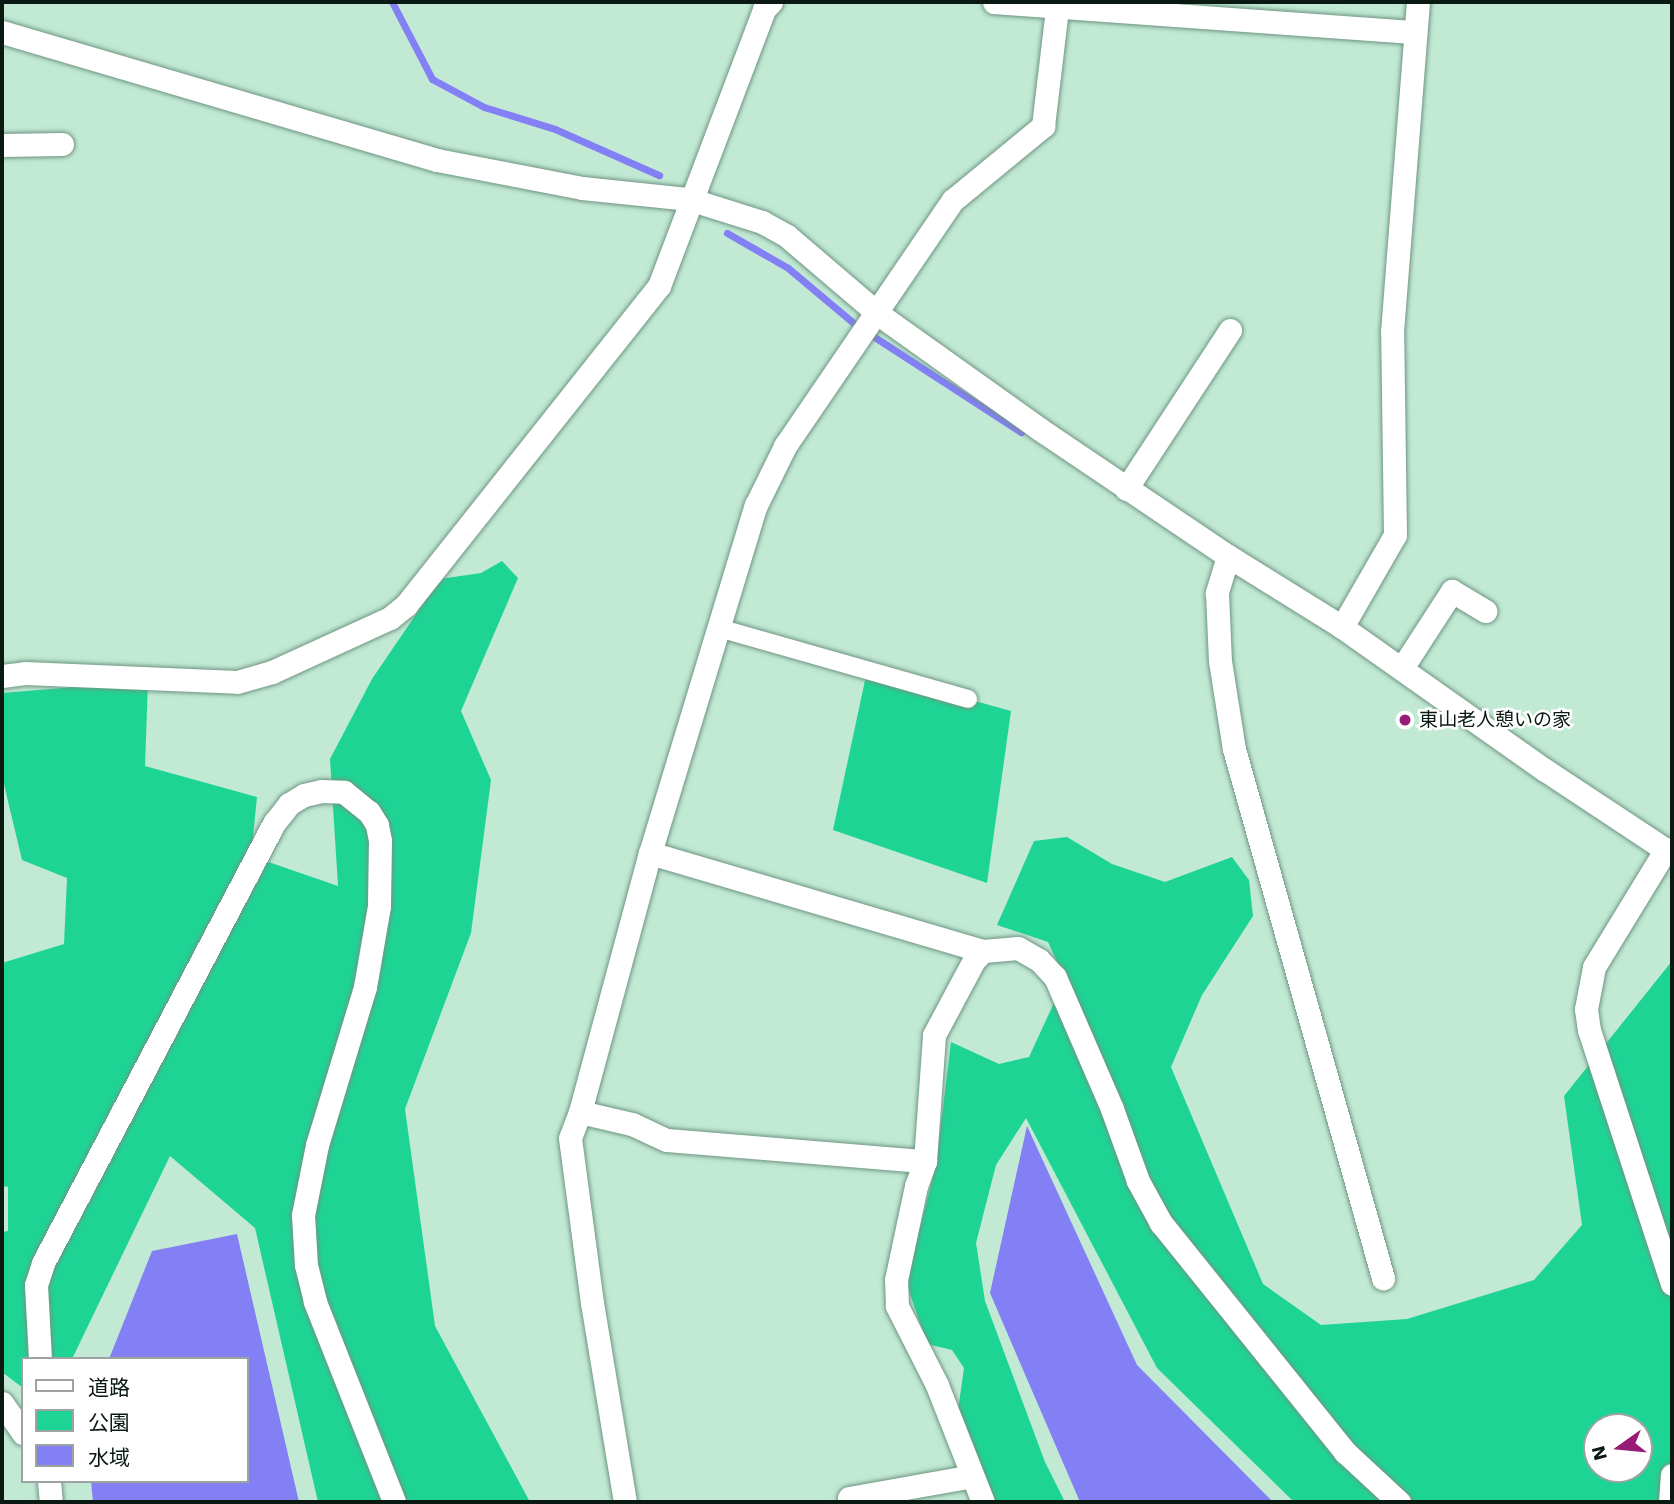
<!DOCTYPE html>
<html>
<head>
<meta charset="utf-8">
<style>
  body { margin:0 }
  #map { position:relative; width:1674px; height:1504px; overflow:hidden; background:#c1e9d4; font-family:"Work Sans","Noto Sans JP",sans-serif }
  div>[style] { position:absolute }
  .green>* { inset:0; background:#1ed495 }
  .water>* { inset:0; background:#837ff4 }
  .stream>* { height:7px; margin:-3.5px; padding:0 3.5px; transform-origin:3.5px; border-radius:3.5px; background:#837ff4 }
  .roads { filter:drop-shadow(0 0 2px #6f9582) drop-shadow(0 0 2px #6f9582) }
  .pedestrian>* { height:18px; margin:-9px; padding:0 9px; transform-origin:9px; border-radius:9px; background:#fff }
  .minor>* { height:23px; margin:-11.5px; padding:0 11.5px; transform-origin:11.5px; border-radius:11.5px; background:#fff }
  .dots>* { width:19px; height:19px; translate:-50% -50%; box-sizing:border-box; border:4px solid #fff; border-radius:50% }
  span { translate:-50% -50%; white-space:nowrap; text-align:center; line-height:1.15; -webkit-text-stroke:5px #fff; paint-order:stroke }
  .poi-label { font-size:19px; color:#0a1912 }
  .left { translate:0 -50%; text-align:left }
  .frame { position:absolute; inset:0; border:4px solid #0a1912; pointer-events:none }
  .legend { position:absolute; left:21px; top:1357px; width:228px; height:126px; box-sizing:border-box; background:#fff; border:2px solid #9da3a0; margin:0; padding:9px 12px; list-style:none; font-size:21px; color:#0a1912 }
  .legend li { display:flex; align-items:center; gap:14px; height:35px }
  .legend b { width:35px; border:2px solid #9da3a0 }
  .north { position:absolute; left:1583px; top:1413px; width:70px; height:70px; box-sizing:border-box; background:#fff; border:2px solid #9da3a0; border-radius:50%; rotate:255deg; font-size:19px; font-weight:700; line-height:28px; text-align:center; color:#0a1912 }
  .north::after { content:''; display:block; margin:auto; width:24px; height:32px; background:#981c75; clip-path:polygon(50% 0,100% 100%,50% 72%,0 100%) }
</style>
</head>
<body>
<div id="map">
  <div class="green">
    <i style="clip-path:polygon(502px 561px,518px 578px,461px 711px,491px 780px,471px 933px,405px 1109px,435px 1326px,530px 1502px,318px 1502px,255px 1228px,170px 1156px,72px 1359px,23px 1359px,23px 1388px,2px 1372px,2px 1232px,8px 1231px,8px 1187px,2px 1186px,2px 963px,64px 944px,67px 878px,22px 860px,2px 776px,2px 693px,148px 681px,145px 766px,257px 797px,251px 856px,338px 886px,330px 759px,372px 679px,440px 579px,481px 573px)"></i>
    <i style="clip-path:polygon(867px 671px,1011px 711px,987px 883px,833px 830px)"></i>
    <i style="clip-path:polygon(evenodd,1067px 837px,1112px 864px,1165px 882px,1232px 857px,1249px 880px,1253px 916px,1202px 995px,1171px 1067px,1263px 1284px,1321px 1325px,1407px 1319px,1534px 1280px,1582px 1225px,1564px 1096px,1672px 961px,1672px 1502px,1294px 1502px,1157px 1368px,1026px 1118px,996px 1165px,976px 1243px,985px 1301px,1045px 1462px,1065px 1502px,995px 1502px,958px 1410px,964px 1368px,952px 1350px,927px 1344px,906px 1282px,936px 1165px,951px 1042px,999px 1064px,1029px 1057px,1065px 979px,1048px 942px,997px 925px,1034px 841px,1067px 837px,1597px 1427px,1639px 1427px,1639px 1469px,1597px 1469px,1597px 1427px)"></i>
  </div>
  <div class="water">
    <i style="clip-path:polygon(1027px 1126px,1137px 1365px,1273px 1502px,1080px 1502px,990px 1293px)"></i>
    <i style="clip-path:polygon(237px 1234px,299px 1502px,93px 1502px,91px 1481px,247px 1481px,247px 1359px,109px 1359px,152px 1251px)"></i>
  </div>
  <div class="stream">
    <i style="left:392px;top:2px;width:87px;rotate:62.5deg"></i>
    <i style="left:432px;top:79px;width:59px;rotate:28.3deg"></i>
    <i style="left:484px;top:107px;width:74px;rotate:17.2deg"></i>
    <i style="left:555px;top:129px;width:114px;rotate:23.9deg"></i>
    <i style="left:727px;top:233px;width:70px;rotate:29.8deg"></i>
    <i style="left:788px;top:268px;width:89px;rotate:40deg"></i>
    <i style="left:856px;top:325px;width:197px;rotate:33deg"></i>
  </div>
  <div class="roads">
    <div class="pedestrian">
      <i style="left:719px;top:628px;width:259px;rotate:15.9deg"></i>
    </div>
    <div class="minor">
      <i style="left:994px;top:2px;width:422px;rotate:4.1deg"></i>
      <i style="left:2px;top:32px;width:453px;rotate:16.4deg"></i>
      <i style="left:437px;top:160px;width:148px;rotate:10.9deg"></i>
      <i style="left:582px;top:188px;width:108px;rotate:5.9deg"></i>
      <i style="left:689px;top:199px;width:77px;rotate:17.5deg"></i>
      <i style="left:762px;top:222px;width:29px;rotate:29deg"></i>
      <i style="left:787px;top:236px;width:118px;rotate:40.5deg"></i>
      <i style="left:877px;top:313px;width:198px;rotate:35.5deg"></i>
      <i style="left:1038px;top:428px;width:229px;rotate:34deg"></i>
      <i style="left:1228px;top:556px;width:134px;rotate:31.9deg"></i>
      <i style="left:1342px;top:627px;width:248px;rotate:35.2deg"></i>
      <i style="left:1545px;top:770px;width:152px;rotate:33.5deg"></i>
      <i style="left:2px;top:145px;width:60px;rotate:-1deg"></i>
      <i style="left:1126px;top:489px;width:190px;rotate:-56.8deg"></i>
      <i style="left:1228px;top:556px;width:39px;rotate:107deg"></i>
      <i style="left:1217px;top:593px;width:68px;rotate:87.5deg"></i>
      <i style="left:1220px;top:661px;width:89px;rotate:81deg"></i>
      <i style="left:1234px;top:749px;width:550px;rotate:74.27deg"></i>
      <i style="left:1342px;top:627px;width:106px;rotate:-60.1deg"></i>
      <i style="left:1395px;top:535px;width:203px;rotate:-90.8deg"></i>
      <i style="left:1392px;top:332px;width:331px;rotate:-85.5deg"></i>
      <i style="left:1402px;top:668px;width:92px;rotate:-57deg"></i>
      <i style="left:1452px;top:591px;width:39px;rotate:31deg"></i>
      <i style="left:2px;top:676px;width:23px;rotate:-7deg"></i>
      <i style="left:25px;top:673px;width:212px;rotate:2.4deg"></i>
      <i style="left:237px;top:682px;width:36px;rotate:-16deg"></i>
      <i style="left:272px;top:672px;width:130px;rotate:-24.6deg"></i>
      <i style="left:390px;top:618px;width:21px;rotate:-39deg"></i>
      <i style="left:406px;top:605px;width:407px;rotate:-51.6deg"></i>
      <i style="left:659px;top:286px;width:296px;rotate:-69.2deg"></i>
      <i style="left:764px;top:9px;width:10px;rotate:-45deg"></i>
      <i style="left:1666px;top:849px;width:138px;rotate:121.4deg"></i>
      <i style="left:1594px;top:967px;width:43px;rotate:100.8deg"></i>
      <i style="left:1586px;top:1009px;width:21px;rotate:82deg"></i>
      <i style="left:1589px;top:1030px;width:267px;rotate:71.9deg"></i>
      <i style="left:650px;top:853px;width:347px;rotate:16.4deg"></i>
      <i style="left:580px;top:1112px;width:53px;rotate:13deg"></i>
      <i style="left:632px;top:1124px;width:38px;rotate:25deg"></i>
      <i style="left:667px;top:1140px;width:259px;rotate:4.7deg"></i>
      <i style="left:40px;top:1359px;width:74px;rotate:-93.1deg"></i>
      <i style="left:36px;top:1285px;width:23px;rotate:-72deg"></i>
      <i style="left:43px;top:1263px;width:498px;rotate:-62.3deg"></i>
      <i style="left:275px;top:822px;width:23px;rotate:-52deg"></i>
      <i style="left:289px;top:804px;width:17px;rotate:-31deg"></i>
      <i style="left:304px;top:795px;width:17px;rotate:-13deg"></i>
      <i style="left:321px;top:791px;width:23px;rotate:2deg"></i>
      <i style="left:344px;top:792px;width:32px;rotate:39deg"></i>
      <i style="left:369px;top:812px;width:15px;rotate:58deg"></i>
      <i style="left:377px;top:825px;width:16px;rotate:79deg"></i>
      <i style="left:380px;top:841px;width:65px;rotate:90.9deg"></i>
      <i style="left:379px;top:906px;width:82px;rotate:99.8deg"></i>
      <i style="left:365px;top:987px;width:165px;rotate:106.9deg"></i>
      <i style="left:317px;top:1145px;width:71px;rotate:101.3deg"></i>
      <i style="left:303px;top:1215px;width:50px;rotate:86.6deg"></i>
      <i style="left:306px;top:1265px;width:38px;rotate:76deg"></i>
      <i style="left:315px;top:1302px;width:215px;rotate:68.4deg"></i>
      <i style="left:2px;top:1403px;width:37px;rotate:55deg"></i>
      <i style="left:49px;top:1481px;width:21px;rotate:85deg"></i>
      <i style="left:849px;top:1498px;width:125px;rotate:-10.1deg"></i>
      <i style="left:625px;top:1502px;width:202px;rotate:-99.4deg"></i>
      <i style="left:592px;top:1303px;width:166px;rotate:-97.6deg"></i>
      <i style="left:570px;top:1138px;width:28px;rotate:-69deg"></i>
      <i style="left:580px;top:1112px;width:268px;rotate:-74.9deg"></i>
      <i style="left:650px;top:853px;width:364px;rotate:-73.1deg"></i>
      <i style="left:756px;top:505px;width:66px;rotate:-63.8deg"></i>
      <i style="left:785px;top:446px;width:298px;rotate:-55.7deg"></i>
      <i style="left:953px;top:200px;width:117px;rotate:-39.4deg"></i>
      <i style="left:1043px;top:126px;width:119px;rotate:-83.2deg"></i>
      <i style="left:983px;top:1502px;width:126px;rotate:-111.5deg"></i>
      <i style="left:937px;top:1385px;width:89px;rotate:-116.9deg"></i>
      <i style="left:897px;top:1306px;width:26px;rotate:-92deg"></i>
      <i style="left:896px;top:1280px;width:96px;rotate:-78deg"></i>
      <i style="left:916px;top:1186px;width:27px;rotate:-70deg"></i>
      <i style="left:925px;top:1161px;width:126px;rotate:-85.9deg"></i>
      <i style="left:934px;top:1035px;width:85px;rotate:-61.9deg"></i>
      <i style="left:974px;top:960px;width:13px;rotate:-45deg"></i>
      <i style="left:983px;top:951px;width:35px;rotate:-5deg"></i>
      <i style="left:1018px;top:948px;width:24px;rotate:30deg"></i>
      <i style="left:1039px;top:960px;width:23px;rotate:47deg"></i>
      <i style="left:1055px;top:977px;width:144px;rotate:66.6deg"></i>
      <i style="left:1112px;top:1109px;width:77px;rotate:70.1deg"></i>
      <i style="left:1138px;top:1181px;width:48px;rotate:61.3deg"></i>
      <i style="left:1161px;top:1223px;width:294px;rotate:51.2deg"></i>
      <i style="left:1345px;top:1452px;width:74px;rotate:42.8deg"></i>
      <i style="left:1670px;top:1502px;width:27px;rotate:-86deg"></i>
    </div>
  </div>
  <div class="dots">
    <i style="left:1405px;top:720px;background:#981c75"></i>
  </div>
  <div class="poi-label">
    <span class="left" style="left:1419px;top:720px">東山老人憩いの家</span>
  </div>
  <div class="frame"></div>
  <ul class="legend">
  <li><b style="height:9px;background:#fff"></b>道路</li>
  <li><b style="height:19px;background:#1ed495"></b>公園</li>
  <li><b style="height:19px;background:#837ff4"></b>水域</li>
  </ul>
  <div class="north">N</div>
</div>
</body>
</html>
